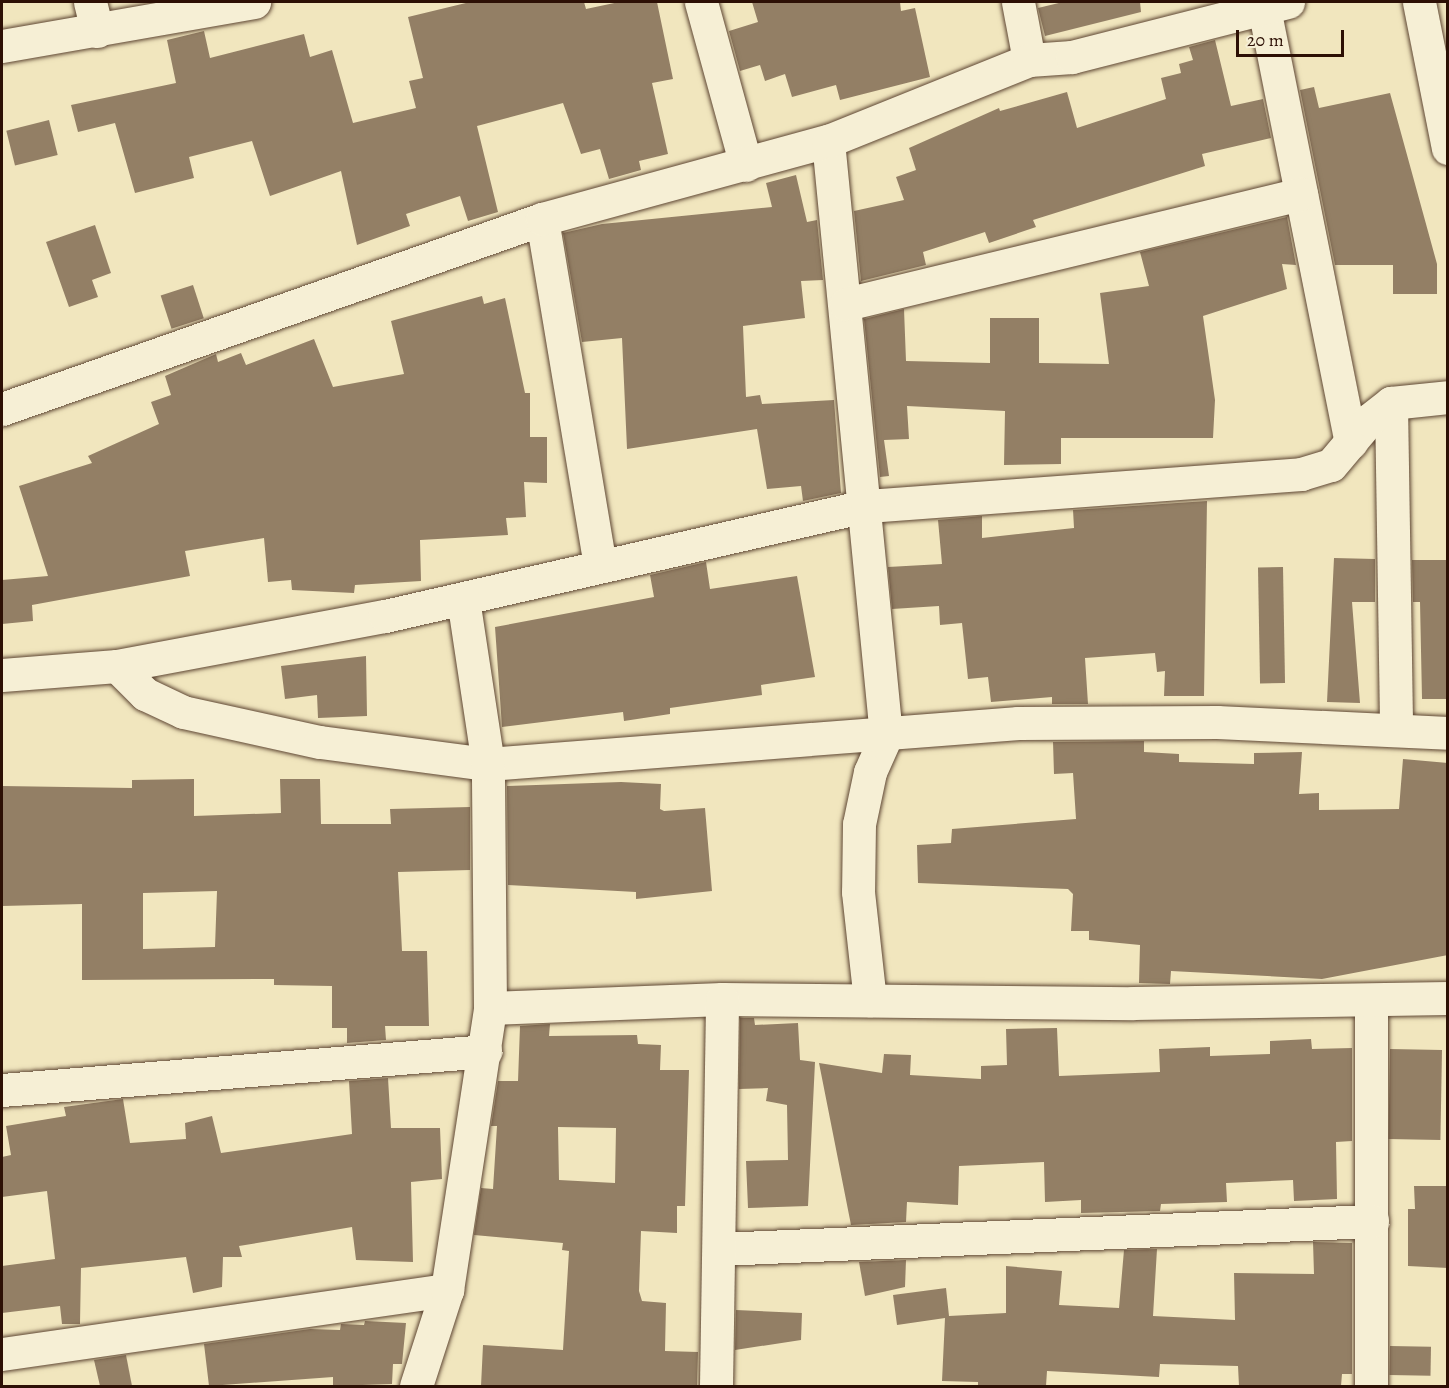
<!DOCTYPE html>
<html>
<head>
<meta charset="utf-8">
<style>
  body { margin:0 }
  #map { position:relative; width:1449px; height:1388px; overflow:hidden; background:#f1e6be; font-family:Alegreya,serif }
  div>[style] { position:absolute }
  .building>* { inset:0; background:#937f65; transform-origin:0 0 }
  .roads { filter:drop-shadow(0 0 2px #5e4633) drop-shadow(0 0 2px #5e4633) }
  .minor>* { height:33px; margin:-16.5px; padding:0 16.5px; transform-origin:16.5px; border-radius:16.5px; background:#f6efd5 }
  span { translate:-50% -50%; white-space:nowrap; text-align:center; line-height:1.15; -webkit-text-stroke:4.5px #f6efd5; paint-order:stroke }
  .frame { position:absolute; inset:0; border:3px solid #2d1005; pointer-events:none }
  .scale { position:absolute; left:1236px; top:30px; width:108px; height:27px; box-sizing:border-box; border:3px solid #2d1005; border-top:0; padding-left:8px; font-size:18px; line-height:21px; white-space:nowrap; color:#2d1005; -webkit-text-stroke:4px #f6efd5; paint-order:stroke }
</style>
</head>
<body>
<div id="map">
  <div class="building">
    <i style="clip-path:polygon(470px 2px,584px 2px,586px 9px,619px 2px,657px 2px,673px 79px,652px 83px,668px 154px,639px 161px,641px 170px,609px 179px,600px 149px,581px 154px,563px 103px,477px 126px,498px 212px,468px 221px,460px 196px,406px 214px,410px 226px,357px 245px,341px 171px,270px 196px,252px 141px,189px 157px,194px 178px,135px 193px,115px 123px,78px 132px,71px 105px,176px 83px,167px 40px,204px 31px,210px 58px,304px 34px,310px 57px,332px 50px,353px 123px,416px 108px,409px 81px,423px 78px,408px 17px)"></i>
    <i style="clip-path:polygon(752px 2px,900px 2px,901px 11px,915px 8px,930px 77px,840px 100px,836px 85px,792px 97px,785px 74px,765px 81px,760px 65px,740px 71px,729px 31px,758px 22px)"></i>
    <i style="clip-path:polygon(1063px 2px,1140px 2px,1141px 12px,1045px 36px,1038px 8px)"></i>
    <i style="clip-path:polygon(1215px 40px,1231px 106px,1263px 99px,1271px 138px,1202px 154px,1205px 166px,1033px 220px,1036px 227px,989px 243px,985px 232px,923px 252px,926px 265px,861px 281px,854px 211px,904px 200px,896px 177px,916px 170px,909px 148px,999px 108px,1000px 111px,1067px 92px,1077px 128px,1166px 99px,1161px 78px,1181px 73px,1179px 64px,1193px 60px,1189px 47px)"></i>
    <i style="clip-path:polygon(1314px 87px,1319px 108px,1390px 93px,1437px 264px,1437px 294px,1393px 294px,1393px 265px,1335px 265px,1300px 90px)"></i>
    <i style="left:49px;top:120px;width:36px;height:44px;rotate:76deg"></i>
    <i style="clip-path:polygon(796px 175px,807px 222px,817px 220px,823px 280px,801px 281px,805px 318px,743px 326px,746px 397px,760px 395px,762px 404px,834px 400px,841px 493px,803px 501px,801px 486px,767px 489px,757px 429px,627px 449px,622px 338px,582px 342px,563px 233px,602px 224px,772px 207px,766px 183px)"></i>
    <i style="clip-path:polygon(1287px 217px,1296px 265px,1282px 264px,1287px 289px,1203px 316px,1215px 400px,1213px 438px,1061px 438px,1061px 464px,1004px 465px,1005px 411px,907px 406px,909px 439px,884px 440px,889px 476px,880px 477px,864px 319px,904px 309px,906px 361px,990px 363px,990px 318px,1039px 318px,1039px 363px,1109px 364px,1100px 293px,1149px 286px,1140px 252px)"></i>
    <i style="clip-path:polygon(95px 225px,111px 273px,92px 280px,98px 297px,69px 307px,46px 242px)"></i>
    <i style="left:193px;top:285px;width:35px;height:34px;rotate:72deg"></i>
    <i style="clip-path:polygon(482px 296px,484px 304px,505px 298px,525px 393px,530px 393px,530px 437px,547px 437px,547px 483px,524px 482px,526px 517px,506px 518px,508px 535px,420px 540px,421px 581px,355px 585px,354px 593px,292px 590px,291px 580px,268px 582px,264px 538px,185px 551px,190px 576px,32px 605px,33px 621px,2px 624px,2px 580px,48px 576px,19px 486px,92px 463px,88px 456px,159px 424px,151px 402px,171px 395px,165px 376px,216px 354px,218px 362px,241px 353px,246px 365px,314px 339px,333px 387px,404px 374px,391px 321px)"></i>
    <i style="clip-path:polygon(1207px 501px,1204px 696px,1164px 696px,1165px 671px,1157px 672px,1155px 653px,1085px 658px,1088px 704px,1052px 704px,1052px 697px,991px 702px,988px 677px,968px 679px,962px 623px,940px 625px,939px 606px,892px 609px,888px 567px,942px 564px,938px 520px,982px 516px,982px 538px,1074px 528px,1073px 510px)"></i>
    <i style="clip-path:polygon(1334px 558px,1375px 559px,1375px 602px,1352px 602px,1360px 703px,1327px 702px)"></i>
    <i style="clip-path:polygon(1412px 560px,1448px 560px,1448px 699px,1422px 699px,1420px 602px,1413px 602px)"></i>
    <i style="clip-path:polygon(706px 562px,710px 589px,797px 576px,815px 677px,761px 685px,762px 695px,670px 708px,670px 714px,624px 721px,623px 712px,502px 727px,495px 627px,654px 597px,650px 575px)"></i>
    <i style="left:1283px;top:567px;width:116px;height:25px;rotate:89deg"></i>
    <i style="clip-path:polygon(366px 656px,367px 716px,318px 718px,317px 695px,285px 699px,281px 666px)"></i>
    <i style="clip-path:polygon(1144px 741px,1144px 752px,1179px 754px,1179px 762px,1254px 764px,1254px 753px,1302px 752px,1299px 794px,1319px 793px,1319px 810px,1399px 809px,1403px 759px,1448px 763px,1448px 955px,1322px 979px,1171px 971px,1170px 984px,1139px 983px,1140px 945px,1089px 940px,1089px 931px,1071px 931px,1073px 894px,1068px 889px,918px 883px,917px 845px,951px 843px,952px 829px,1076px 819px,1073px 773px,1054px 774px,1053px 742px)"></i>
    <i style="clip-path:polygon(evenodd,194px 779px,194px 816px,281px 813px,280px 779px,320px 779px,321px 824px,391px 824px,390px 809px,470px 807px,470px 870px,398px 872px,402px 951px,427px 951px,429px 1026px,385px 1026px,386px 1040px,347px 1043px,347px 1028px,332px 1028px,332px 986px,274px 985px,274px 979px,82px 980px,82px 904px,2px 906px,2px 786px,132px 788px,132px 780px,194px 779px,217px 891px,215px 947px,143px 949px,143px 893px,217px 891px)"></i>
    <i style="clip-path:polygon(621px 782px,661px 784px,660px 809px,664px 811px,705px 808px,712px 891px,636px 899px,636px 892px,508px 885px,507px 786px)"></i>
    <i style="clip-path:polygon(740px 1018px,754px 1018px,755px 1025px,798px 1023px,800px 1060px,815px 1062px,808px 1206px,748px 1208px,746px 1161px,788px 1160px,787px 1105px,766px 1101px,768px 1088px,739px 1089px)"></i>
    <i style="clip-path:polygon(evenodd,550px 1024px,549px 1036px,637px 1035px,638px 1044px,661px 1045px,660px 1070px,689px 1070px,685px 1206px,677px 1206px,677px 1233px,641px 1231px,639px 1291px,642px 1301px,666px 1303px,665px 1351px,698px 1352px,697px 1386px,481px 1386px,483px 1345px,563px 1350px,569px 1251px,562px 1250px,563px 1243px,474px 1235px,481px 1188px,493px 1189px,497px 1126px,491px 1126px,498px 1081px,518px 1081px,520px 1026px,550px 1024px,558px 1127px,616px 1128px,615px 1183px,559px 1180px,558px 1127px)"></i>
    <i style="clip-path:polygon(1057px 1028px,1059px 1076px,1160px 1072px,1159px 1049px,1210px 1047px,1210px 1056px,1270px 1054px,1270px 1041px,1311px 1039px,1312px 1049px,1352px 1048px,1352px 1141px,1336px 1142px,1337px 1199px,1294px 1201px,1293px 1180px,1226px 1183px,1227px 1202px,1161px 1204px,1160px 1211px,1081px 1213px,1081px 1200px,1045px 1202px,1044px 1162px,959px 1166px,958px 1205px,907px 1202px,906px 1222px,851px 1225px,819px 1063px,882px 1073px,884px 1054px,911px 1055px,910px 1075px,981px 1079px,981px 1066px,1007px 1065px,1006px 1029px)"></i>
    <i style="left:1390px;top:1049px;width:52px;height:90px;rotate:1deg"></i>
    <i style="clip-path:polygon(388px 1078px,391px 1128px,440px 1128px,442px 1179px,411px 1182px,413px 1262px,356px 1260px,352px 1227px,239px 1246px,242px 1257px,223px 1257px,222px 1287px,193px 1293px,186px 1257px,81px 1268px,80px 1324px,62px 1324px,60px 1306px,2px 1313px,2px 1266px,55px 1259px,47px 1191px,2px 1197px,2px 1157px,11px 1155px,6px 1126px,66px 1116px,64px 1107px,123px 1099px,130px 1143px,186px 1139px,185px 1123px,212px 1116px,221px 1153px,352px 1134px,349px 1081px)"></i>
    <i style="clip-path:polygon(1414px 1186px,1448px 1186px,1448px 1268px,1408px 1266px,1408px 1209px,1415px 1209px)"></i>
    <i style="clip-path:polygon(1313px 1242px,1352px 1243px,1352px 1374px,1342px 1374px,1341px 1386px,1239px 1386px,1238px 1366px,1160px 1364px,1159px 1377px,1047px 1371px,1046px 1386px,978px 1386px,978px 1382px,942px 1381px,945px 1318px,897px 1325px,893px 1295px,946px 1288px,949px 1316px,1006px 1313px,1006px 1266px,1062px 1271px,1059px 1305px,1119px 1308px,1124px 1250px,1157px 1249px,1153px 1316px,1235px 1320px,1234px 1273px,1314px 1274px)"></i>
    <i style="clip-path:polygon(906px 1260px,905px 1287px,865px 1296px,859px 1262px)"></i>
    <i style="clip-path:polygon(736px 1310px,802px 1313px,801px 1340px,735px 1350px)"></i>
    <i style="clip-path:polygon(365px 1321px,406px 1323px,402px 1364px,393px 1364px,392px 1384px,333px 1386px,333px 1377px,209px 1386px,204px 1344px,310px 1329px,340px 1330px,341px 1324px,364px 1325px)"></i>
    <i style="left:1390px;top:1346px;width:41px;height:29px;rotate:1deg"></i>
    <i style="clip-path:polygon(126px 1355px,132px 1386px,100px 1386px,94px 1360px)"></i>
  </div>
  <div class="roads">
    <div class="minor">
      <i style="left:90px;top:2px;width:30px;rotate:76deg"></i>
      <i style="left:701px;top:2px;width:169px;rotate:74.6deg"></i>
      <i style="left:1018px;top:2px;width:59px;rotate:79.3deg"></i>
      <i style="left:1419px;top:2px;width:149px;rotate:78.8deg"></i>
      <i style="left:1264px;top:8px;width:443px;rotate:78.7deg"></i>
      <i style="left:2px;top:46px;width:256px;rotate:-9.9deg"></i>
      <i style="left:828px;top:141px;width:598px;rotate:84.43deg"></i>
      <i style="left:886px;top:736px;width:39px;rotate:114deg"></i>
      <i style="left:870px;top:772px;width:53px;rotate:101.9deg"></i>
      <i style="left:859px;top:824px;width:68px;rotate:90.8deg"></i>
      <i style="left:858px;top:892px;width:109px;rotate:83.7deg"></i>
      <i style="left:542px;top:219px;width:352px;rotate:80.5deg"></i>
      <i style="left:846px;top:304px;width:468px;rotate:-13.6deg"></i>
      <i style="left:1391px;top:403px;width:327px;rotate:89.1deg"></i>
      <i style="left:2px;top:409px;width:572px;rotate:-19.38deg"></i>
      <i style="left:542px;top:219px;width:296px;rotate:-15.3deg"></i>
      <i style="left:828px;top:141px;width:217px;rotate:-21.9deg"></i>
      <i style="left:1029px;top:60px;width:43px;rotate:-4deg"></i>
      <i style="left:1072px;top:57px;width:223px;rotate:-14.3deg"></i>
      <i style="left:117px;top:666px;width:40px;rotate:45deg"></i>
      <i style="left:145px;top:694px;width:42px;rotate:25.3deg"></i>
      <i style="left:183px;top:712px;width:140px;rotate:12.4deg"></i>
      <i style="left:320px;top:742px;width:169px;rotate:7.5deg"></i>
      <i style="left:488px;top:764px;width:532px;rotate:-4.42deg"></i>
      <i style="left:1018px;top:723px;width:199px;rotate:-0.3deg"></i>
      <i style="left:1217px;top:722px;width:231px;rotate:2.7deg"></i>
      <i style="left:2px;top:675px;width:115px;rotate:-4.5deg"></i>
      <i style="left:117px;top:666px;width:273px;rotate:-10.6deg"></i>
      <i style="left:385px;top:616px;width:494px;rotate:-12.9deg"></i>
      <i style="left:867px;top:506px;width:435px;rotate:-4.2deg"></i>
      <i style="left:1301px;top:474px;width:31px;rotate:-17deg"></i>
      <i style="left:1331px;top:465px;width:59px;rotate:-49.8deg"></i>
      <i style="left:1369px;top:420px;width:28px;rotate:-38deg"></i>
      <i style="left:1391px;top:403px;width:57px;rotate:-6deg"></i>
      <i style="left:1371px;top:1000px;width:386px;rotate:90deg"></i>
      <i style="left:490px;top:1008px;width:232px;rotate:-2.2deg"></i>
      <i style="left:722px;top:999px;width:411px;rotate:0.6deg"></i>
      <i style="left:1133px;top:1003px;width:315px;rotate:-0.9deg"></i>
      <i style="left:2px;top:1090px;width:485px;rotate:-4.6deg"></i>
      <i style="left:719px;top:1249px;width:654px;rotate:-2.46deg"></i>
      <i style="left:2px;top:1354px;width:450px;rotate:-8.2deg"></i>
      <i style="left:416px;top:1386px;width:101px;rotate:-72.1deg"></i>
      <i style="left:447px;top:1290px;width:285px;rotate:-81.3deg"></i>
      <i style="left:490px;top:1008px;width:244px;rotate:-90.5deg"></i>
      <i style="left:488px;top:764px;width:167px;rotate:-98.6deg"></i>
      <i style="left:716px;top:1386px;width:387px;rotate:-89.1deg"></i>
    </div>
  </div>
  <div class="frame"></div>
  <div class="scale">20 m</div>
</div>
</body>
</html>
